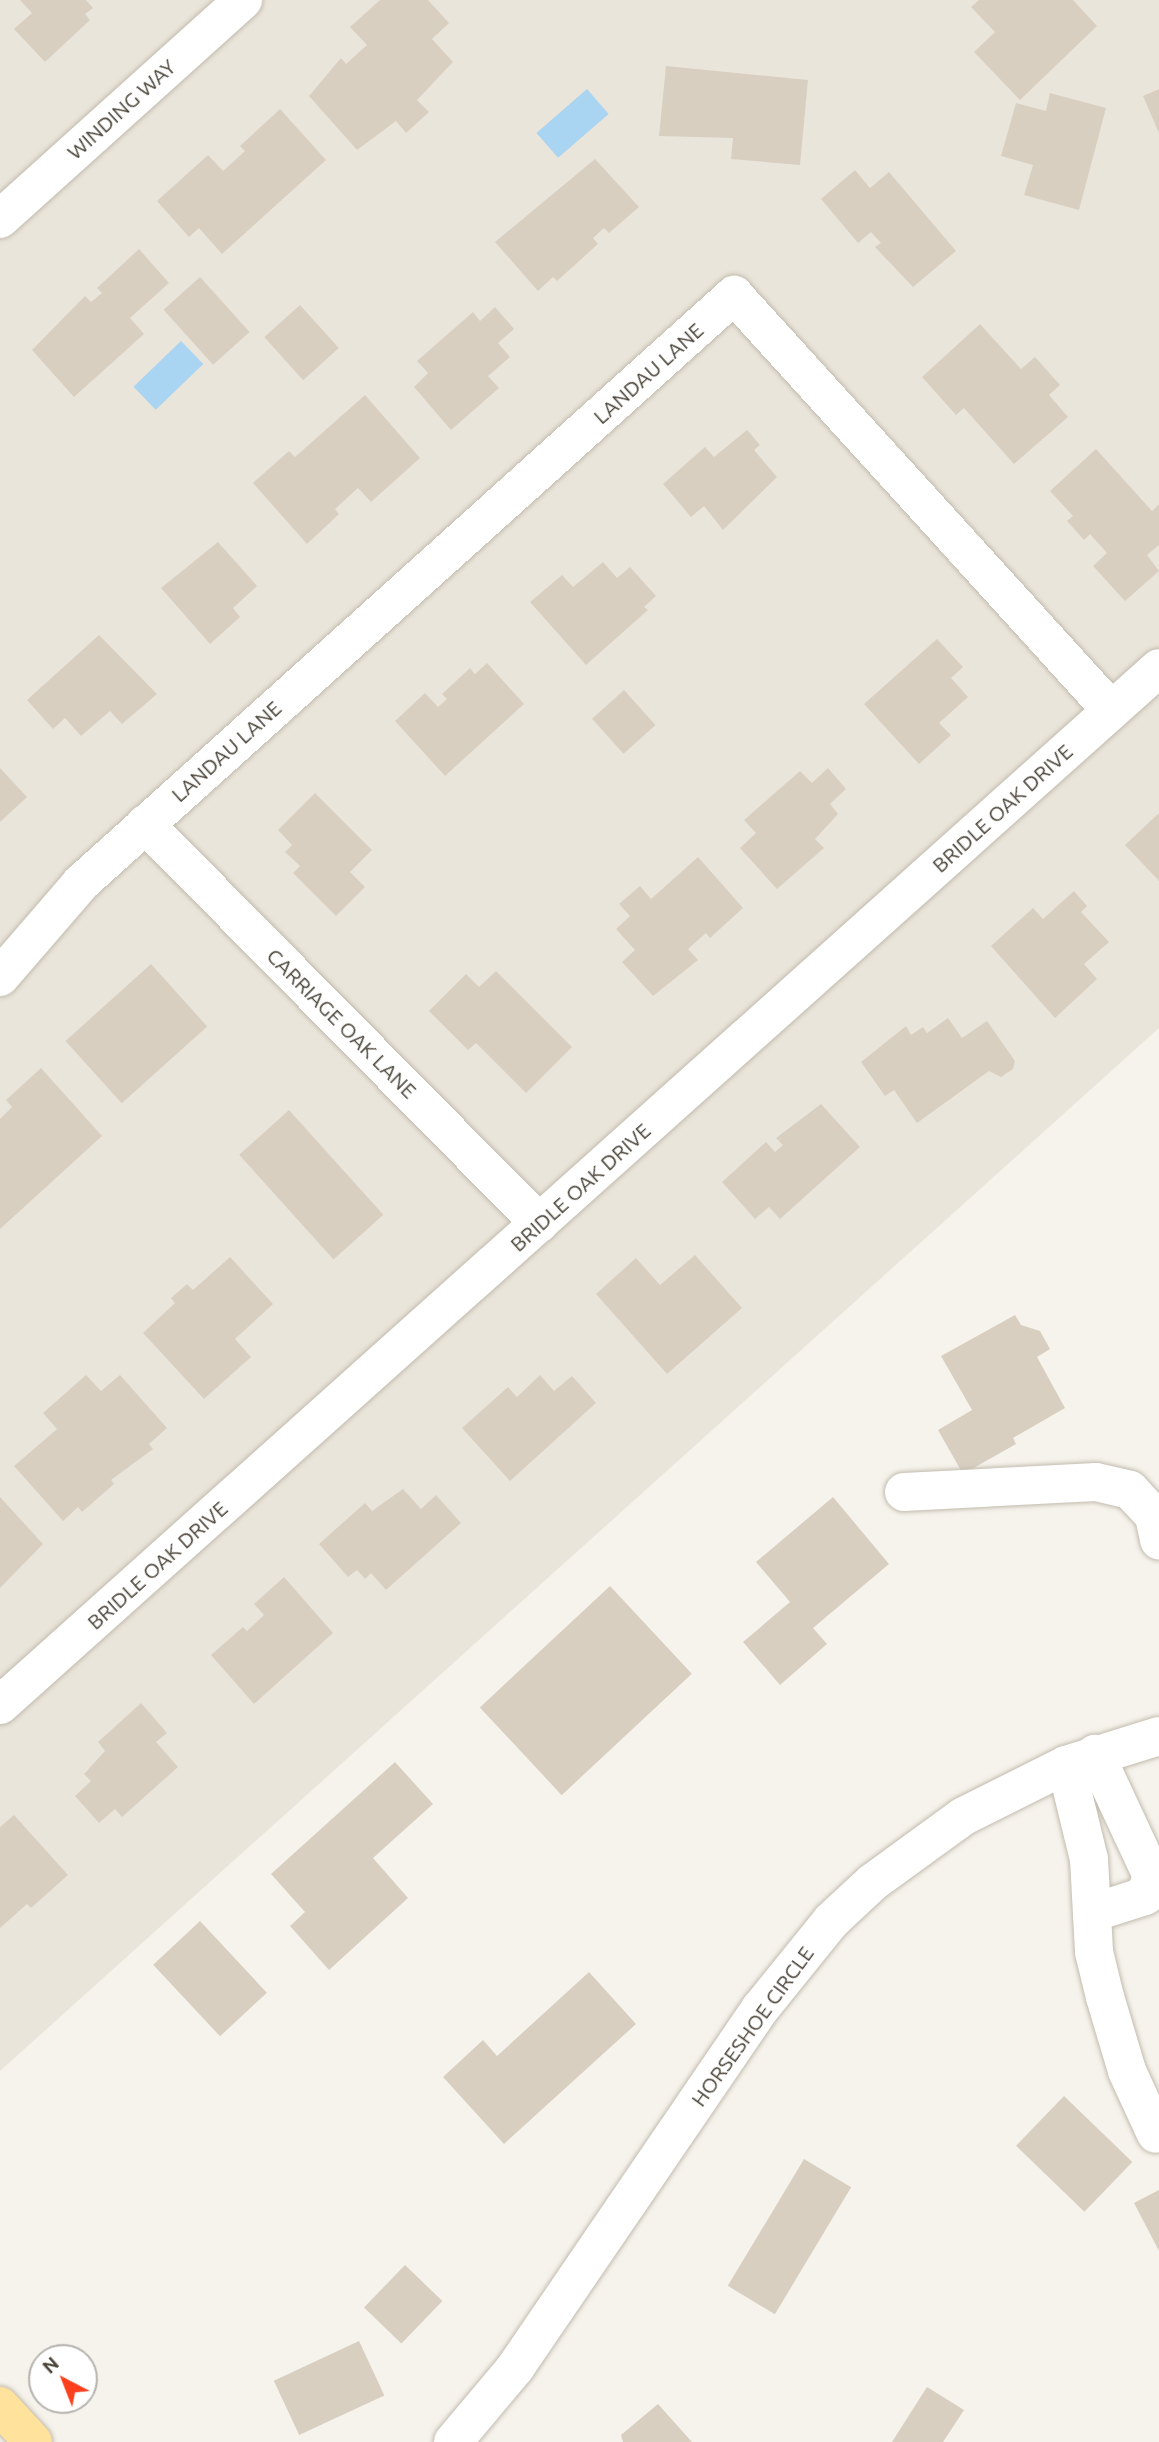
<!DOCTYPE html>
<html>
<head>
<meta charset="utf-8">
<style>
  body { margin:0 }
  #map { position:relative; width:1159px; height:2442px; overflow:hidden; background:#f6f3ec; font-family:Ubuntu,sans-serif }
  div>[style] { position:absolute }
  .residential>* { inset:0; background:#eae5da }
  .water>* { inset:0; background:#a9d4f2; transform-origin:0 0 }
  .building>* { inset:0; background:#d8cfc1; transform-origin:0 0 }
  .roads { filter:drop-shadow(0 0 2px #c2bbae) drop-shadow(0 0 2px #c2bbae) }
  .minor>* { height:38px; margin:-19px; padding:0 19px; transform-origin:19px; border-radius:19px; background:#fff }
  .major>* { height:38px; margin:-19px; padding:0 19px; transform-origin:19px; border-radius:19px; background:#ffe39c }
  span { translate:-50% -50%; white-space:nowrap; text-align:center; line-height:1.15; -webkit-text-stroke:5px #fff; paint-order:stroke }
  .street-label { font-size:21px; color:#4b4439 }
  .north { position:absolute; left:28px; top:2344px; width:70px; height:70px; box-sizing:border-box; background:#fff; border:2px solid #b7b4b0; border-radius:50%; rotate:318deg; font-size:19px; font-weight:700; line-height:28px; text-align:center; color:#4b4439 }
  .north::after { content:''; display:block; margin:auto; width:24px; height:32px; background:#fc3f1d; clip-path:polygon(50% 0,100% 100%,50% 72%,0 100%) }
</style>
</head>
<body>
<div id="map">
  <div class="residential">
    <i style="clip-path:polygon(0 0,1159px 0,1159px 1028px,0 2071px)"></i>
  </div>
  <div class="water">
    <i style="left:587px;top:89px;width:33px;height:67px;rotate:49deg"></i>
    <i style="left:181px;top:341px;width:32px;height:66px;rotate:46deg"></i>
  </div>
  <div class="building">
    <i style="clip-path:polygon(20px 0,86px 0,93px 8px,85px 14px,90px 20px,45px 62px,14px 29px,32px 13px)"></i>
    <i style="clip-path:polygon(380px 0,428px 0,449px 23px,432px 39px,453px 62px,417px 100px,429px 112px,406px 133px,396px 121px,357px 150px,309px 96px,341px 58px,346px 64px,367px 45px,350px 27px)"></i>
    <i style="clip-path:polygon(979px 0,1073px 0,1097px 26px,1020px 100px,974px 52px,995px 32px,971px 7px)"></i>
    <i style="clip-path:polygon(666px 66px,808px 80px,800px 165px,731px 159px,733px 138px,659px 136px)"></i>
    <i style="clip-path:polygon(1159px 89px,1159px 133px,1143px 96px)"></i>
    <i style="clip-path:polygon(1050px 93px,1106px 108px,1079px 210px,1024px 195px,1033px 165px,1001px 156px,1016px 103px,1046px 111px)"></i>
    <i style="clip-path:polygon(280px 109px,326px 160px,222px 254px,199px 228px,189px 237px,157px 201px,208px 155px,223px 171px,245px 151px,240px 146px)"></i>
    <i style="clip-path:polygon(595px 159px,639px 207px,609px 233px,604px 228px,593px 238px,598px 244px,557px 281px,553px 277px,538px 291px,495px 242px)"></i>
    <i style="clip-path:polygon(855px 170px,870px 188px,889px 172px,956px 251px,913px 287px,875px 247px,881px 243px,871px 232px,858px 243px,821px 199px)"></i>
    <i style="clip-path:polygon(139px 249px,169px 283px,130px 318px,144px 334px,74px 397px,32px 350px,85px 296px,91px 302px,102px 293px,97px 288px)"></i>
    <i style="left:200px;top:277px;width:74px;height:49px;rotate:48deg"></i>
    <i style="left:300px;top:305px;width:58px;height:48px;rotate:48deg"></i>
    <i style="clip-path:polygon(495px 307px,514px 329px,498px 343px,510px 357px,488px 376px,499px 388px,451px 430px,414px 387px,428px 373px,417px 361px,473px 312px,480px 321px)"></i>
    <i style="clip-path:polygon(980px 324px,1021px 369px,1035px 357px,1060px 385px,1049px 395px,1068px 417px,1014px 464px,964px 408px,956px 415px,922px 377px)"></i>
    <i style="clip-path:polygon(365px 395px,420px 458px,371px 502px,358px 488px,335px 509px,339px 514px,307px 544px,253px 483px,289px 451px,295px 457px)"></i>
    <i style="clip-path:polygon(747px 430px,760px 445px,754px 450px,777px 477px,723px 530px,704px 506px,691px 517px,663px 484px,705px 447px,714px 457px)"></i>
    <i style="clip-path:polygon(1096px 449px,1152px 511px,1159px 504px,1159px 545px,1147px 555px,1159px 571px,1125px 601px,1093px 566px,1107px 553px,1090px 534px,1084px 540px,1067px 521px,1073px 516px,1050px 491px)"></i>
    <i style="clip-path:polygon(218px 542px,257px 586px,233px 608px,240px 617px,210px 644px,161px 588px)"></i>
    <i style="clip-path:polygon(603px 562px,617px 578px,630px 567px,656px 596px,644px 607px,648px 610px,586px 665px,530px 602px,562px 575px,573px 587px)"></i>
    <i style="clip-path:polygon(99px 635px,157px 694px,122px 724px,110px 711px,81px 736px,65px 718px,53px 729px,27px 700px)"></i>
    <i style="clip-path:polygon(937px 639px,963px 667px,951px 678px,968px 697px,939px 723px,951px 735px,919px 764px,864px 704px)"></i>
    <i style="clip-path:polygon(487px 663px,524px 704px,445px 776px,395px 721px,425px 693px,438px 707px,447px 699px,442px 694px,470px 668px,475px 674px)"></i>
    <i style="left:624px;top:690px;width:47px;height:43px;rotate:48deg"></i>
    <i style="clip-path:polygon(0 768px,27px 797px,0 822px)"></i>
    <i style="clip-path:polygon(828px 768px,846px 789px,830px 804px,838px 814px,815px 839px,824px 848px,777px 889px,740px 848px,756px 833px,744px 820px,800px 771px,812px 783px)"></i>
    <i style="clip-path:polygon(315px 793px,372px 850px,350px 872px,365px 887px,336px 916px,293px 873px,300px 866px,285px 852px,292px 845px,278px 830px)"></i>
    <i style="clip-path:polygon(1159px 813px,1159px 881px,1125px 845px)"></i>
    <i style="clip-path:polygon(698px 857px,743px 908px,710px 938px,706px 933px,688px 949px,698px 960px,653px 996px,622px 962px,635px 950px,616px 929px,630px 916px,619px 904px,640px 886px,651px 899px)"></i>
    <i style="clip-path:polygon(1074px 891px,1087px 906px,1081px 912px,1109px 942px,1084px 964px,1097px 979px,1055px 1018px,991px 946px,1033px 908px,1043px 919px)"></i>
    <i style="left:151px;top:964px;width:84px;height:115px;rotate:48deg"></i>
    <i style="clip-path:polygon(496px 971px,572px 1047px,526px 1093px,476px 1043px,468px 1050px,429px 1011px,466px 974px,479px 987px)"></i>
    <i style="clip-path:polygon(948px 1018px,962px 1038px,987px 1021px,1015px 1061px,1013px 1069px,1001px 1077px,989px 1071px,917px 1123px,894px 1090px,885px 1096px,861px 1062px,906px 1026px,911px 1035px,923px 1027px,927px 1033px)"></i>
    <i style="clip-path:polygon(41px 1068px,102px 1136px,0 1229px,0 1119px,12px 1107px,6px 1100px)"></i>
    <i style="clip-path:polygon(821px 1104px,860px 1147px,780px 1219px,769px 1207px,755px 1219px,722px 1182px,766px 1142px,775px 1152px,783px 1145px,776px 1138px)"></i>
    <i style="left:289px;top:1110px;width:141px;height:67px;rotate:48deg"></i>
    <i style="clip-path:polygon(695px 1255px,742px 1308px,667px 1374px,596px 1294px,636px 1258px,660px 1285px)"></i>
    <i style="clip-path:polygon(230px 1257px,273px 1304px,235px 1339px,251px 1357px,204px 1399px,143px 1333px,175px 1303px,171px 1298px,187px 1284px,193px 1290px)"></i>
    <i style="clip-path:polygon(1015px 1315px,1021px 1325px,1040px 1331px,1050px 1349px,1037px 1357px,1065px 1408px,1013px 1438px,1016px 1444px,963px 1474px,938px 1430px,972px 1410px,941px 1356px)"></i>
    <i style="clip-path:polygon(86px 1375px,101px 1391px,120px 1375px,167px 1428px,149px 1444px,153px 1449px,111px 1480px,114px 1484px,82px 1512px,78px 1507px,63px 1521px,14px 1466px,57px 1429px,43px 1413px)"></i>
    <i style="clip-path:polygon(540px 1375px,554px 1391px,572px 1376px,596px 1403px,510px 1481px,462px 1428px,508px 1387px,517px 1397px)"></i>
    <i style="clip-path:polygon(403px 1489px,421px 1509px,436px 1495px,461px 1523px,386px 1590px,371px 1573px,365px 1579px,357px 1570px,348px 1577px,319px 1544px,365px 1503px,372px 1511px)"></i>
    <i style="clip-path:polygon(0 1497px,43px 1544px,0 1588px)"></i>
    <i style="clip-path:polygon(833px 1497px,889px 1564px,813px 1628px,827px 1644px,780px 1685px,743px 1642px,790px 1602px,756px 1562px)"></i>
    <i style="clip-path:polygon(284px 1577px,333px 1633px,254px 1704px,211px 1655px,243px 1627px,247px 1631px,264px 1615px,254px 1604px)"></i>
    <i style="left:610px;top:1586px;width:120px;height:178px;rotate:47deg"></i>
    <i style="clip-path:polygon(141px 1703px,167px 1733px,156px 1742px,178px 1767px,122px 1817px,115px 1809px,99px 1823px,75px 1796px,91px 1781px,84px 1774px,105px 1751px,98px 1742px)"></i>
    <i style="clip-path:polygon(395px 1762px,433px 1804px,373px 1858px,408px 1898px,329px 1970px,290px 1926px,305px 1912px,271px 1874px)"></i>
    <i style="clip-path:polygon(14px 1815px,68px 1875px,31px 1908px,27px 1904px,0 1928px,0 1827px)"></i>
    <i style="left:200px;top:1921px;width:98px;height:64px;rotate:47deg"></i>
    <i style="clip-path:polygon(589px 1972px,636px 2024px,504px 2144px,443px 2077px,483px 2040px,497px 2056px)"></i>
    <i style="left:1064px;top:2096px;width:95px;height:69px;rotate:44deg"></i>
    <i style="left:804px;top:2159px;width:55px;height:148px;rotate:31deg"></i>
    <i style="clip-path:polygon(1159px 2190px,1159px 2251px,1134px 2203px)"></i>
    <i style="left:405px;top:2265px;width:52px;height:59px;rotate:44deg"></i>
    <i style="left:359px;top:2341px;width:60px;height:94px;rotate:65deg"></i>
    <i style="clip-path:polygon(927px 2387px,964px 2410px,943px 2442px,892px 2442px)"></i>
    <i style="clip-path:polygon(658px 2404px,692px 2442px,623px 2442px,621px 2435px)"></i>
  </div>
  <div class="roads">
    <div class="minor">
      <i style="left:0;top:219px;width:327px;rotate:-42deg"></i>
      <i style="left:145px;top:824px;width:561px;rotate:45.36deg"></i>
      <i style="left:0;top:977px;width:124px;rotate:-49.2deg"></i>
      <i style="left:81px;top:883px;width:879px;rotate:-42deg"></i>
      <i style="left:734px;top:295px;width:561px;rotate:47.75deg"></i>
      <i style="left:904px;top:1492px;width:192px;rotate:-3deg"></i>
      <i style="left:1096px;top:1482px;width:35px;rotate:13deg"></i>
      <i style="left:1130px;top:1490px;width:35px;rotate:47deg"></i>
      <i style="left:1154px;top:1516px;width:25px;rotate:78deg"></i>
      <i style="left:0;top:1705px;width:1555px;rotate:-41.82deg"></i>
      <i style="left:1066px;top:1765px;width:97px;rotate:76.3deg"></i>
      <i style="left:1089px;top:1859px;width:93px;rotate:86.9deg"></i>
      <i style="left:1094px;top:1952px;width:46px;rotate:76.3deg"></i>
      <i style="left:1105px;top:1997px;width:77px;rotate:73.4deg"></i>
      <i style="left:1127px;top:2071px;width:69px;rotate:65.3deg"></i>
      <i style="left:1092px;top:1913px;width:56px;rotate:-17.8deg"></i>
      <i style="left:1145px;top:1896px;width:21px;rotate:-71deg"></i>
      <i style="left:1152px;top:1876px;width:135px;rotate:-115deg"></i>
      <i style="left:453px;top:2442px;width:97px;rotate:-50deg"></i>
      <i style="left:515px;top:2368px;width:435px;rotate:-55.7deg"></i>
      <i style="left:760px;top:2009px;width:113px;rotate:-51.1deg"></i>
      <i style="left:831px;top:1921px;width:57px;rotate:-42.9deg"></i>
      <i style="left:873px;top:1882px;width:112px;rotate:-36deg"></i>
      <i style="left:964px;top:1816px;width:114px;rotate:-26.6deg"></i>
      <i style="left:1066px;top:1765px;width:97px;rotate:-17.3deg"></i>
    </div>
    <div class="major">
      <i style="left:0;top:2406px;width:49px;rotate:47.5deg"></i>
    </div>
  </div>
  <div class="street-label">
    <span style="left:121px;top:109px;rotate:-42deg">WINDING WAY</span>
    <span style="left:648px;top:373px;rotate:-42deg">LANDAU LANE</span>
    <span style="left:226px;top:751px;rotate:-42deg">LANDAU LANE</span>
    <span style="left:1002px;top:808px;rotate:-42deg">BRIDLE OAK DRIVE</span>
    <span style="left:342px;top:1023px;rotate:45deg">CARRIAGE OAK LANE</span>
    <span style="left:580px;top:1187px;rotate:-42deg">BRIDLE OAK DRIVE</span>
    <span style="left:157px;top:1565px;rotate:-42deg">BRIDLE OAK DRIVE</span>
    <span style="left:752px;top:2026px;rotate:-54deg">HORSESHOE CIRCLE</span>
  </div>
  <div class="north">N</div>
</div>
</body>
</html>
